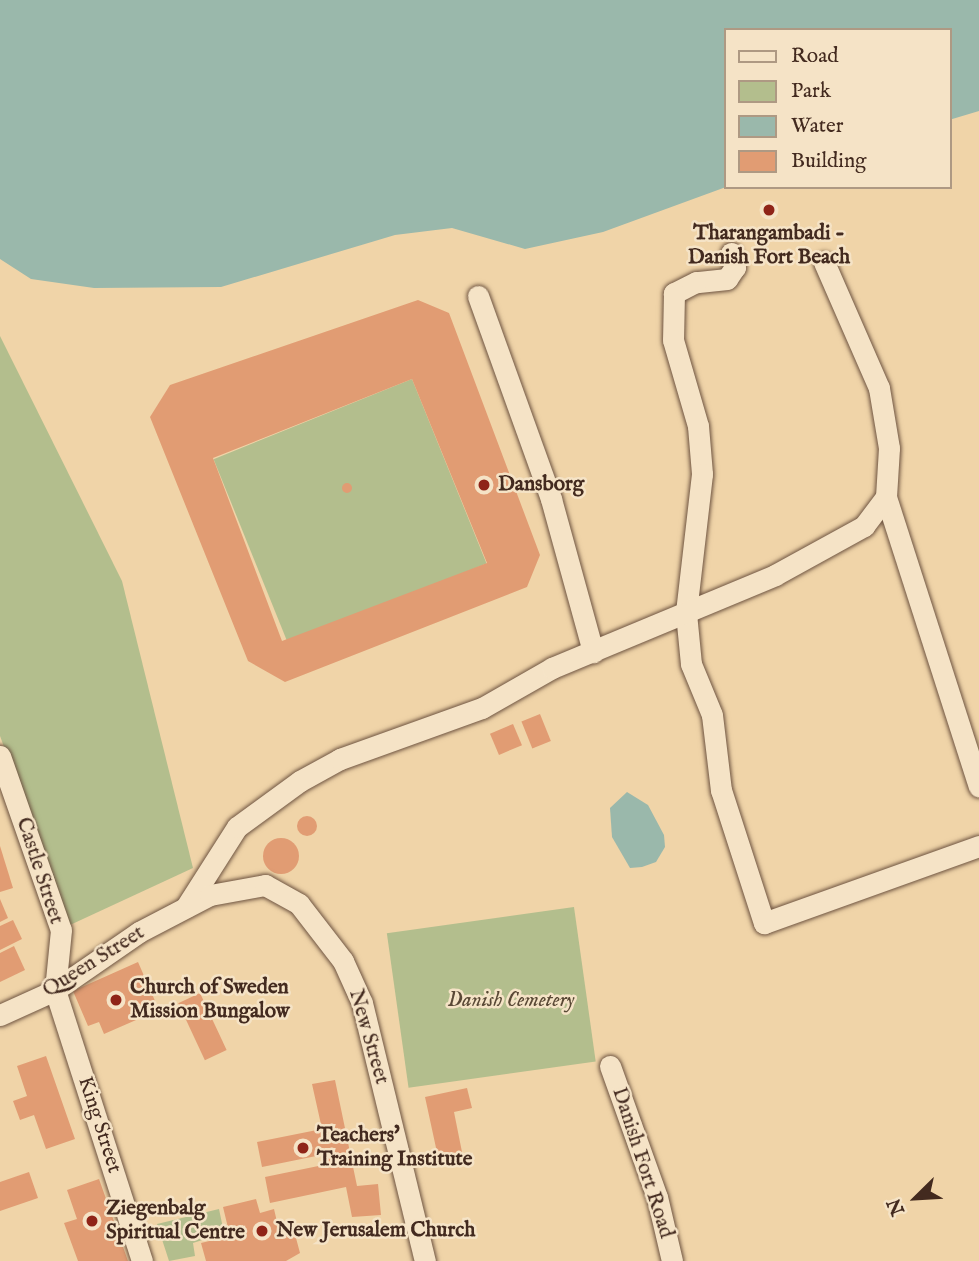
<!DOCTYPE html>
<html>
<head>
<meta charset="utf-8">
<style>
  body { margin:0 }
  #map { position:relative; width:979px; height:1261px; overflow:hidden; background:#f0d4a8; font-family:"IM FELL English",serif }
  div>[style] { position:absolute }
  .green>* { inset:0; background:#b3be8d; transform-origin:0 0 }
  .water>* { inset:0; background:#9ab8ab }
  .building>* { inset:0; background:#e19c73; transform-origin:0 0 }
  .round { border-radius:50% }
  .roads { filter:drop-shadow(0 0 2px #6e5441) drop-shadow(0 0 2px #6e5441) }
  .minor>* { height:21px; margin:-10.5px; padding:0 10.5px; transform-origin:10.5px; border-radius:10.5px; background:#f5e3c6 }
  .dots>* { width:19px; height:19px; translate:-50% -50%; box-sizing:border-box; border:4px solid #f5e3c6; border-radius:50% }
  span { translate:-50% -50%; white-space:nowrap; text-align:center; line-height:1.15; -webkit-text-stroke:5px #f5e3c6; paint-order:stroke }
  .poi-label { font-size:21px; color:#432a1f; font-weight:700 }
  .left { translate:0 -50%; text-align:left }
  .street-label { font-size:21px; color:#432a1f }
  .park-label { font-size:21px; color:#594835; font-style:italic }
  .legend { position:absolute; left:724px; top:28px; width:228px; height:161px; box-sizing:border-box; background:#f5e3c6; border:2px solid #ae9983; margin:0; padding:9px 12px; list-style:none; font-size:21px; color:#432a1f }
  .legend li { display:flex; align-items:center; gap:14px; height:35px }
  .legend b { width:35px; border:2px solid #ae9983 }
  .north { position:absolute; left:881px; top:1163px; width:70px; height:70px; -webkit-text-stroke:5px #f5e3c6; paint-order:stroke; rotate:246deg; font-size:19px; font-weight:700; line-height:28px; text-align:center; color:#432a1f }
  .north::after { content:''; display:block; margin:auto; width:24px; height:32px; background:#432a1f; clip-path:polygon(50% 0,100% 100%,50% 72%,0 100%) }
</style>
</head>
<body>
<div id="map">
  <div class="green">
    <i style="clip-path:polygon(0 336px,122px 581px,193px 868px,70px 925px,0 736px)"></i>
    <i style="left:412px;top:379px;width:199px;height:214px;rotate:68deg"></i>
    <i style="left:574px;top:907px;width:156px;height:189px;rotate:82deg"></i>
    <i style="clip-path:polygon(219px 1209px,224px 1233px,193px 1243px,195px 1256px,169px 1261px,157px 1224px)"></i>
  </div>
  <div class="water">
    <i style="clip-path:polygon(0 0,979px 0,979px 111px,949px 120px,949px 30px,725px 30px,726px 187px,603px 232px,525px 249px,452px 228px,395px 235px,221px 287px,94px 288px,31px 279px,0 259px)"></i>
    <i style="clip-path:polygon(627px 792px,648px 805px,664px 835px,665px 847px,656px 862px,642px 867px,630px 868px,612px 837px,610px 808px)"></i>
  </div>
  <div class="building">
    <i style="clip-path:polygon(evenodd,418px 300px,449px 313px,540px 555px,527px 587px,285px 682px,248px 661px,150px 417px,170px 385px,418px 300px,412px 379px,487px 563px,282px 641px,213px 458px,412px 379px)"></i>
    <i class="round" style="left:342px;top:483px;width:10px;height:10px"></i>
    <i style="left:540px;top:714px;width:29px;height:20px;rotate:68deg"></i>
    <i style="left:513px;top:724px;width:23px;height:25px;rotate:67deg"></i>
    <i class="round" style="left:297px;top:816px;width:20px;height:20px"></i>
    <i class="round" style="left:263px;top:838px;width:36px;height:36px"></i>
    <i style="clip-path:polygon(0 846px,13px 888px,0 892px)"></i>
    <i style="clip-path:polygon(0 899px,8px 918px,0 922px)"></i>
    <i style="clip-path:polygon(13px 920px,22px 939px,0 950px,0 926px)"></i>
    <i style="clip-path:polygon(14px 946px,25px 970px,0 982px,0 953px)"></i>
    <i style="clip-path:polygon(138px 962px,159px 1010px,104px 1034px,99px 1022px,88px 1026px,73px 991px)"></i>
    <i style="left:200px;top:993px;width:63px;height:24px;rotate:65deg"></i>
    <i style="clip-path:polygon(46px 1056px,75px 1139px,46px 1149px,34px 1115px,20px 1120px,13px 1101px,27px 1096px,17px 1066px)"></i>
    <i style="clip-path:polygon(335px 1080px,357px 1186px,378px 1184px,381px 1215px,352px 1217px,346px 1187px,270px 1203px,265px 1177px,328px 1164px,326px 1154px,262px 1167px,257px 1142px,322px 1129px,312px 1084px)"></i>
    <i style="clip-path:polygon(467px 1088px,472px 1108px,454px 1112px,462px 1152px,438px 1157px,425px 1097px)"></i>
    <i style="clip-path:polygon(29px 1172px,38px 1198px,0 1211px,0 1182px)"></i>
    <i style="clip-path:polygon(99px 1179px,128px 1261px,78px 1261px,64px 1223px,77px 1219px,67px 1190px)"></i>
    <i style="clip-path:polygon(256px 1199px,260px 1213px,274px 1209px,278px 1226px,292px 1223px,300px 1253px,286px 1261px,206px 1261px,201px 1243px,230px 1236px,223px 1207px)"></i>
  </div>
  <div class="roads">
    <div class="minor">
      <i style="left:731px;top:253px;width:15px;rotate:74deg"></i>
      <i style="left:735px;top:267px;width:14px;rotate:124deg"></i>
      <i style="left:727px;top:279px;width:31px;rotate:174deg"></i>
      <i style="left:696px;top:282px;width:25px;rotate:153deg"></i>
      <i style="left:674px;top:293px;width:47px;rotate:91.2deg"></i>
      <i style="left:673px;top:340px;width:90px;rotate:73.8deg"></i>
      <i style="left:698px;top:426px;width:48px;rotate:85.2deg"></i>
      <i style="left:702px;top:474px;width:140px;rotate:96.6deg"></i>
      <i style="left:686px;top:613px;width:51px;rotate:84.4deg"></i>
      <i style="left:691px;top:664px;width:55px;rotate:67.6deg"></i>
      <i style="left:712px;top:715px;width:76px;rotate:83.2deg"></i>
      <i style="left:721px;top:790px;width:140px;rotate:72.1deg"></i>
      <i style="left:764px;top:923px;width:228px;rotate:-19.7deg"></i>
      <i style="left:478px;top:296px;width:216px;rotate:70.2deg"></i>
      <i style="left:551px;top:499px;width:159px;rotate:74.6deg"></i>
      <i style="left:886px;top:497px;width:304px;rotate:72.2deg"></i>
      <i style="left:0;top:756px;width:184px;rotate:70.7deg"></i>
      <i style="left:61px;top:930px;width:60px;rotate:95.7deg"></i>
      <i style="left:55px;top:990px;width:285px;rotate:72.2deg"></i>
      <i style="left:186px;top:907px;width:95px;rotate:-57.5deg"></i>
      <i style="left:237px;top:827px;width:78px;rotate:-36.1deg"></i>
      <i style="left:300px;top:781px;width:46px;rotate:-28.8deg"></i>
      <i style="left:340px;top:759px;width:151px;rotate:-19.8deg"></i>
      <i style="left:482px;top:708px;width:81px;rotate:-29.7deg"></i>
      <i style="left:552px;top:668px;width:242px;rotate:-22.6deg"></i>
      <i style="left:775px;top:575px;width:102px;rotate:-28.8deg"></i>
      <i style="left:864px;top:526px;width:36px;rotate:-53deg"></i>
      <i style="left:886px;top:497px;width:49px;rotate:-86.5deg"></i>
      <i style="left:889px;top:448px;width:61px;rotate:-99.5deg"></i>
      <i style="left:879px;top:388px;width:137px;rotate:-113.6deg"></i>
      <i style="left:0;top:1015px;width:60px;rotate:-24.4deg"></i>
      <i style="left:55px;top:990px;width:102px;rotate:-34.6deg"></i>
      <i style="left:139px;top:932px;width:80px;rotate:-27.5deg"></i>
      <i style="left:210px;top:895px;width:56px;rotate:-10.3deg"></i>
      <i style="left:265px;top:885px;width:39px;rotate:29deg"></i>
      <i style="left:299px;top:904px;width:72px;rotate:52.3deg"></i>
      <i style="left:343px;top:961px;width:46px;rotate:65.7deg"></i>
      <i style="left:362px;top:1003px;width:266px;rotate:76.3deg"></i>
      <i style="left:610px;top:1066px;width:139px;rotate:70.3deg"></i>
      <i style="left:657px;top:1197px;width:66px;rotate:76.8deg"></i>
    </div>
  </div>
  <div class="dots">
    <i style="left:769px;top:210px;background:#8f2418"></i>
    <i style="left:484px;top:485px;background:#8f2418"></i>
    <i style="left:116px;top:1000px;background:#8f2418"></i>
    <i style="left:303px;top:1148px;background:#8f2418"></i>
    <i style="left:92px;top:1221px;background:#8f2418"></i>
    <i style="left:262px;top:1231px;background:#8f2418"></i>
  </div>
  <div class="poi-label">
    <span style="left:769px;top:246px">Tharangambadi -<br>Danish Fort Beach</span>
    <span class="left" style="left:498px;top:485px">Dansborg</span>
    <span class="left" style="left:130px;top:1000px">Church of Sweden<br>Mission Bungalow</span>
    <span class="left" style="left:317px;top:1148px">Teachers'<br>Training Institute</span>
    <span class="left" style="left:106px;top:1221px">Ziegenbalg<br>Spiritual Centre</span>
    <span class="left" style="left:276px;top:1231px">New Jerusalem Church</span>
  </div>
  <div class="street-label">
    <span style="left:39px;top:871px;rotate:72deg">Castle Street</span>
    <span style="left:94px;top:962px;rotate:-32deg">Queen Street</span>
    <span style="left:368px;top:1037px;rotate:74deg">New Street</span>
    <span style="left:99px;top:1125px;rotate:72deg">King Street</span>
    <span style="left:642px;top:1163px;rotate:72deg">Danish Fort Road</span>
  </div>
  <div class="park-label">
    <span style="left:511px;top:1001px">Danish Cemetery</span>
  </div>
  <ul class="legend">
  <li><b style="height:9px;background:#f5e3c6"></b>Road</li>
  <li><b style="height:19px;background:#b3be8d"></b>Park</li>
  <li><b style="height:19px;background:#9ab8ab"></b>Water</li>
  <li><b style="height:19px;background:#e19c73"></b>Building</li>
  </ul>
  <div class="north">N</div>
</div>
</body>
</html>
